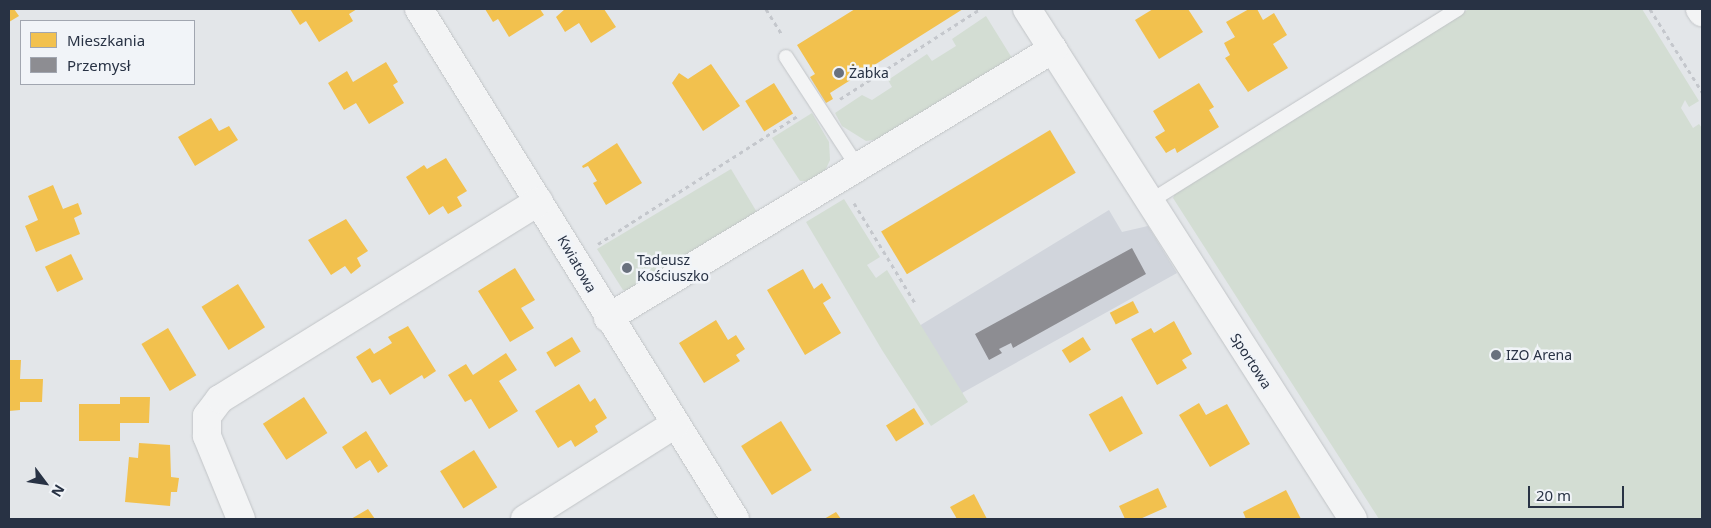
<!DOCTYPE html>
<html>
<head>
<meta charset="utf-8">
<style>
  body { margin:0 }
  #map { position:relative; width:1711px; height:528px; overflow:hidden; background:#e3e6e9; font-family:"Noto Sans",sans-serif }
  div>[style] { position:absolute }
  .built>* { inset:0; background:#d1d5dc }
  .green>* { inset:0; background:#d3ddd3 }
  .homes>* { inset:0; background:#f2c14e; transform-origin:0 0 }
  .industry>* { inset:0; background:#8d8d92 }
  .path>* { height:3px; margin-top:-1.5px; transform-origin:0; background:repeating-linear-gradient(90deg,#c4c7cc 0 4px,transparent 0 8px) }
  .roads { filter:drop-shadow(0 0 1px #c1c4c7) drop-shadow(0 0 1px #c1c4c7) }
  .service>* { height:14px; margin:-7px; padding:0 7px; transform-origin:7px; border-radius:7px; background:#f3f4f5 }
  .minor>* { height:28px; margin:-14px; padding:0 14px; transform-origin:14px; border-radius:14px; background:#f3f4f5 }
  .dots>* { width:14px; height:14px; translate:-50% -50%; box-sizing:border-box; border:2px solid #f1f4f8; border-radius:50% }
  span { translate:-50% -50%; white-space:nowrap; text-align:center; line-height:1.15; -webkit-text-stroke:5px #f1f4f8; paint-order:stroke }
  .poi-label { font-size:14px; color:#283244 }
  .left { translate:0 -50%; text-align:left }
  .street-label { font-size:14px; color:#283244 }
  .frame { position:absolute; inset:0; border:10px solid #283244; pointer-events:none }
  .legend { position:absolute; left:20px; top:20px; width:175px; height:65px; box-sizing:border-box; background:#f1f4f8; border:1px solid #a1a6b0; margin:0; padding:6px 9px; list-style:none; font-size:15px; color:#283244 }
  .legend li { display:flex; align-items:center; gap:10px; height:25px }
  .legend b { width:25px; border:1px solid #a1a6b0 }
  .north { position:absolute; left:20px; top:458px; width:50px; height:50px; -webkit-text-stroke:4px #f1f4f8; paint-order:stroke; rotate:121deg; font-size:14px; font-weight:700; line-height:20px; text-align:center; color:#283244 }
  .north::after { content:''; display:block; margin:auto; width:18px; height:22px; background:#283244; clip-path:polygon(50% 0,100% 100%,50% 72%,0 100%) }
  .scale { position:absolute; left:1528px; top:486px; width:96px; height:22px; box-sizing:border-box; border:2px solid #283244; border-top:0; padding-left:6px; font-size:15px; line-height:18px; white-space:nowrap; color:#283244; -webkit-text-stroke:4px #f1f4f8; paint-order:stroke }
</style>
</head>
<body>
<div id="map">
  <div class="built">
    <i style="clip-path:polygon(1109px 210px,1122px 232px,1148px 226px,1177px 273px,962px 393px,919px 326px)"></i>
  </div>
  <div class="green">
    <i style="clip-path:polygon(1469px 9px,1642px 9px,1699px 101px,1689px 107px,1685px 100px,1681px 108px,1693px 128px,1699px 124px,1702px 128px,1702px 519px,1379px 519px,1173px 198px,1177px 188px)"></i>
    <i style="clip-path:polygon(986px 16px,1012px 58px,880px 139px,866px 141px,842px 126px,835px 113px,862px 95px,872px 100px,892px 87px,888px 80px,927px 54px,932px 61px,956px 46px,952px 39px)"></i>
    <i style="clip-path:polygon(812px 113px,829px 142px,830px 160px,824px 173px,807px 181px,800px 181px,772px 138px)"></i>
    <i style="clip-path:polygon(731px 169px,758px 214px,630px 291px,623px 290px,597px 249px)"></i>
    <i style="clip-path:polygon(844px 199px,880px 257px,867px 265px,876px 278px,887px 270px,968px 402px,931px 426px,882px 350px,806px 222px)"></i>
  </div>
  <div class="homes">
    <i style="clip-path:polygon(9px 9px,14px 9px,19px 16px,9px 22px)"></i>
    <i style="clip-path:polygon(290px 9px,357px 9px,349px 14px,353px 21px,319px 42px,306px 21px,300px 25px)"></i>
    <i style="clip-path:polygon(485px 9px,540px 9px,544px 15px,509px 37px,498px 19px,493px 22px)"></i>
    <i style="clip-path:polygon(565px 9px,604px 9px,616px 27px,591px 43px,579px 23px,565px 32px,556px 17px)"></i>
    <i style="clip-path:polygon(855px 9px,963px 9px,830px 93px,833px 99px,826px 103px,810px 77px,815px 74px,797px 45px)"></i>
    <i style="clip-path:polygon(1153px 9px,1188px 9px,1203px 32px,1159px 59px,1135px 20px)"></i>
    <i style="clip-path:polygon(1249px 9px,1257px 9px,1263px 20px,1274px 13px,1287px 35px,1273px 44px,1288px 68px,1248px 92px,1225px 58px,1230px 55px,1224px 43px,1235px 37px,1226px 22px)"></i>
    <i style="clip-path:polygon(386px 62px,398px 82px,393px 85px,404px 103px,369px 124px,356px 103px,344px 110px,328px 83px,347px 71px,353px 82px)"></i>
    <i style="clip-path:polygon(711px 64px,740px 106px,703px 131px,672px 83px,679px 73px,688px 79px)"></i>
    <i style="left:774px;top:83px;width:36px;height:34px;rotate:58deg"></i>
    <i style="clip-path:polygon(1199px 83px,1214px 107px,1209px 110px,1219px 127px,1177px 153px,1175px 148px,1166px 153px,1155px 137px,1165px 131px,1153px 111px)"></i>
    <i style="clip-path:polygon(211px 118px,219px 131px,229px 126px,238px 140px,195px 166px,178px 137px)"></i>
    <i style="left:1050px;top:130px;width:50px;height:197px;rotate:59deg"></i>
    <i style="clip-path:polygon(617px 143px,642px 183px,606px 205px,593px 183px,597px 181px,588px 166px,583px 168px,582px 166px)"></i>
    <i style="clip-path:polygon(446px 158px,467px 191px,457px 197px,462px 206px,448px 214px,443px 206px,429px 215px,406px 177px,424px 165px,427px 169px)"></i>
    <i style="clip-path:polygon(53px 185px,63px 209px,78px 203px,82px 214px,74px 218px,80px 234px,36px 252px,25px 226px,38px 220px,28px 196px)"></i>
    <i style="clip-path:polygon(346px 219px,368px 251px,357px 258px,361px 266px,351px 274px,345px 266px,331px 275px,308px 240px)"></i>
    <i style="left:71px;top:254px;width:28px;height:29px;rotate:64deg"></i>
    <i style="clip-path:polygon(515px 268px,535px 300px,521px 308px,534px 328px,510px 342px,478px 291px)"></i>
    <i style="clip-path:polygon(803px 269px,814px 289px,822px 283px,831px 298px,823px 303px,841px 333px,805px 355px,767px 290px)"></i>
    <i style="left:238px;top:284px;width:51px;height:43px;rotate:58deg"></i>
    <i style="left:1133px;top:301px;width:13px;height:26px;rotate:63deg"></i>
    <i style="clip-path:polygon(716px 320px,728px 340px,736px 335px,745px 349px,736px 355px,740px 361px,704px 383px,679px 343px)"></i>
    <i style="clip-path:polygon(1174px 321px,1192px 354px,1182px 360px,1187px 368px,1157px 385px,1131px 339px,1151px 328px,1154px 333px)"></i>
    <i style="clip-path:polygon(408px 326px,436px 371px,424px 379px,422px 375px,390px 395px,380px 379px,372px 383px,356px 357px,370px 348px,374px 354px,392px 343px,388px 337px)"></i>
    <i style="left:168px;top:328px;width:55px;height:31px;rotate:59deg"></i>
    <i style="left:572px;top:337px;width:17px;height:30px;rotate:59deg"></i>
    <i style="left:1083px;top:337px;width:15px;height:25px;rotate:58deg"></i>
    <i style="clip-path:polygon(506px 353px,517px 370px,499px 381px,518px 411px,489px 429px,471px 399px,465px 402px,448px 375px,466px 364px,473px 375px)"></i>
    <i style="clip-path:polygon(9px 360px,21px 360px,20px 379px,43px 379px,42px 402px,20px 402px,20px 410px,9px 411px)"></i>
    <i style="clip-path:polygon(579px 384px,590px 402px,595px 398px,607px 418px,595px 426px,598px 432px,575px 447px,571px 440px,558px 448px,535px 411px)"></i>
    <i style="left:1122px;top:396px;width:43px;height:38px;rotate:61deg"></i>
    <i style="clip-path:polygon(120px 397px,150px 397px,149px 423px,120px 423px,120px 441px,79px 441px,79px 404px,120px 404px)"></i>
    <i style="left:304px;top:397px;width:43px;height:49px;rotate:57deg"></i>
    <i style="clip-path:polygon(1199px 403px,1206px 415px,1227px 404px,1250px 444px,1210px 467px,1179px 415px)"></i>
    <i style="left:914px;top:408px;width:19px;height:33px;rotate:58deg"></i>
    <i style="left:781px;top:421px;width:58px;height:47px;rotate:58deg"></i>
    <i style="clip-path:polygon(366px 431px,388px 466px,378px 473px,370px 460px,356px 469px,342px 447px)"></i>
    <i style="clip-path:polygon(139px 443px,170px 445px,171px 477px,179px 478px,177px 492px,171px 492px,170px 506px,125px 502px,129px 457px,138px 458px)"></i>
    <i style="left:474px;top:450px;width:44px;height:40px;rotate:58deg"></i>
    <i style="clip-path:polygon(1158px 488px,1167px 507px,1140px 519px,1125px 519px,1119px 506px)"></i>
    <i style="clip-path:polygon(1286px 490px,1301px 519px,1246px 519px,1243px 512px)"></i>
    <i style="clip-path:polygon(974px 494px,987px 519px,957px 519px,950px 507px)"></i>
    <i style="clip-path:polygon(368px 509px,375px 519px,351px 519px)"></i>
    <i style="clip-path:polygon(836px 512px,841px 519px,824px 519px)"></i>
  </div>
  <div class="industry">
    <i style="clip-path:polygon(1132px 248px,1146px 274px,1013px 348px,1011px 343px,999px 349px,1002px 353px,989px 360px,975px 334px)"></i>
  </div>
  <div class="path">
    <i style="left:766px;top:9px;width:31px;rotate:58deg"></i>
    <i style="left:1650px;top:9px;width:98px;rotate:57.9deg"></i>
    <i style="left:840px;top:99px;width:166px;rotate:-32.7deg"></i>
    <i style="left:854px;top:203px;width:117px;rotate:58.6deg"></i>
    <i style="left:598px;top:244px;width:237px;rotate:-32.7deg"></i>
  </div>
  <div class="roads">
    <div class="service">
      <i style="left:786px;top:57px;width:130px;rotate:56.9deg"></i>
      <i style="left:1149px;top:202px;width:364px;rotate:-32deg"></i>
    </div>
    <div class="minor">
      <i style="left:419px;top:9px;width:600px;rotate:58.22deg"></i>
      <i style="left:1027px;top:9px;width:605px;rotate:57.41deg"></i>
      <i style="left:1700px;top:9px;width:4px;rotate:56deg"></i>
      <i style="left:608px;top:318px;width:520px;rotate:-31.15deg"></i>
      <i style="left:241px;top:519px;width:90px;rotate:-112.3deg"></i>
      <i style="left:207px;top:436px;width:20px;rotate:-90deg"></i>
      <i style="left:207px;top:416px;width:21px;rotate:-53deg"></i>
      <i style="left:220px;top:399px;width:375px;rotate:-31.8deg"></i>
      <i style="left:525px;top:519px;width:178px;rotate:-32.3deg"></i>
    </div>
  </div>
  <div class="dots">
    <i style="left:839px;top:73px;background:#69717e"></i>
    <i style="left:627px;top:268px;background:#69717e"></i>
    <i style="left:1496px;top:355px;background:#69717e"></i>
  </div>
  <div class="poi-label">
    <span class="left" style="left:849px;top:73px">Żabka</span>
    <span class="left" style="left:637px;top:268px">Tadeusz<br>Kościuszko</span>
    <span class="left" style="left:1506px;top:355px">IZO Arena</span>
  </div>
  <div class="street-label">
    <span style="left:577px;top:264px;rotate:60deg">Kwiatowa</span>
    <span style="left:1251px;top:361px;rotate:57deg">Sportowa</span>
  </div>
  <div class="frame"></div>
  <ul class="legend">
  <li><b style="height:14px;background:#f2c14e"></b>Mieszkania</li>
  <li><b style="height:14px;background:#8d8d92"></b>Przemysł</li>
  </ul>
  <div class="north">N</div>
  <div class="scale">20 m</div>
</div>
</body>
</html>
